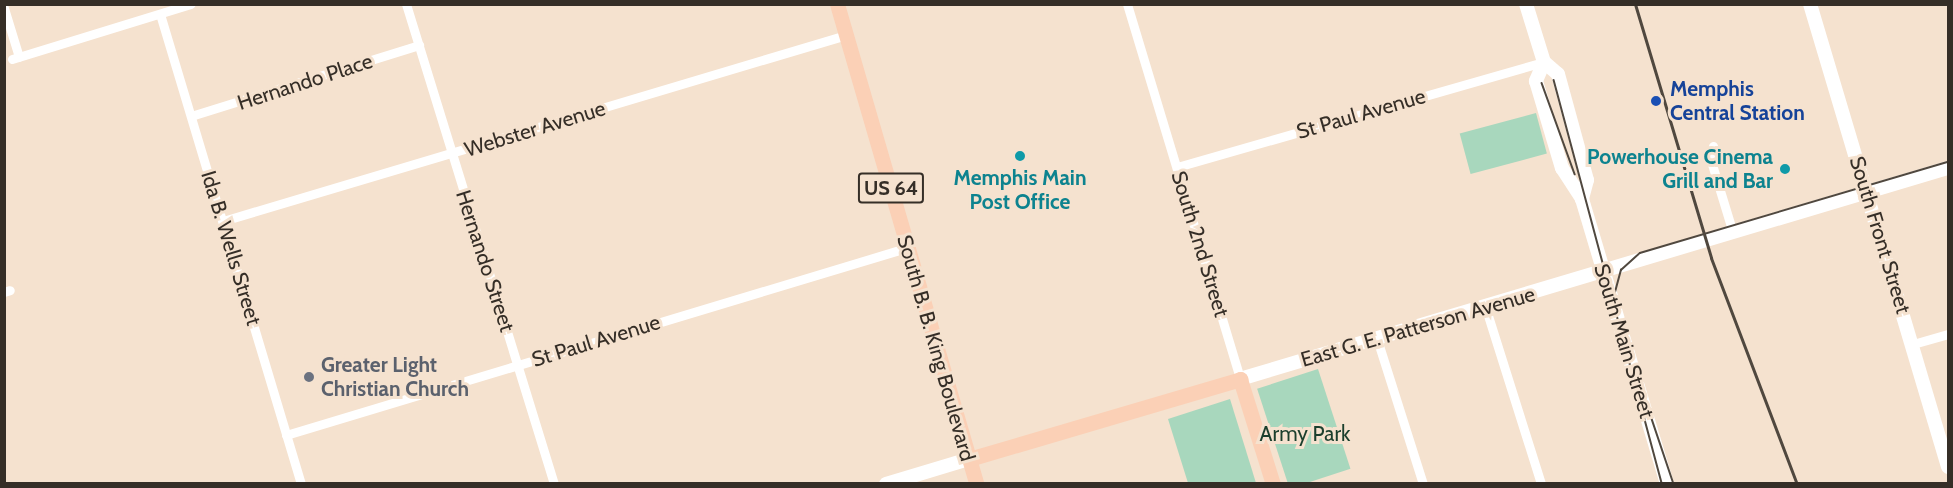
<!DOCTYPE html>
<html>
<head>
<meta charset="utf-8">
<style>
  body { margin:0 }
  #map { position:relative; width:1953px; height:488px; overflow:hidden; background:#f5e2cf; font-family:Cabin,sans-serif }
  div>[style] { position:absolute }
  .green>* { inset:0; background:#a8d7bd; transform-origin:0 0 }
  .street>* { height:9px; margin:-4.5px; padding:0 4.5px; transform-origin:4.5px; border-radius:4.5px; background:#fff }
  .secondary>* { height:14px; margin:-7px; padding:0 7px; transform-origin:7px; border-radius:7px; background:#fff }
  .primary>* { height:15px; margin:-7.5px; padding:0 7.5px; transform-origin:7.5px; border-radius:7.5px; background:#fbd0b6 }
  .tram>* { height:1.5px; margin:-0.75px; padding:0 0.75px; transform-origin:0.75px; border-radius:0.75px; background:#50483f }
  .rail>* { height:3px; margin:-1.5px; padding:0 1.5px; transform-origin:1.5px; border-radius:1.5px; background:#50483f }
  .dots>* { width:16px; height:16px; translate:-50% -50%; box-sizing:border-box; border:3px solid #f5e2cf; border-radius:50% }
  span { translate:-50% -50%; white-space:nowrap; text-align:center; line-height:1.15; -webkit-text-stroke:6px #f5e2cf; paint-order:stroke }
  .shield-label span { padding:2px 4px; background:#f5e2cf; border:2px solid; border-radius:4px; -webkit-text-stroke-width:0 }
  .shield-label { font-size:20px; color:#352e27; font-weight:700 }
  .street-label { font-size:21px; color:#352e27 }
  .transit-label { font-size:21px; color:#164399; font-weight:700 }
  .left { translate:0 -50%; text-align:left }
  .culture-label { font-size:21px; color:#0d838f; font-weight:700 }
  .right { translate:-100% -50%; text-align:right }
  .worship-label { font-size:21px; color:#5b616d; font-weight:700 }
  .park-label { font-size:21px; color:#1b3f2d }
  .frame { position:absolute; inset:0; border:6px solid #352e27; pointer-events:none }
</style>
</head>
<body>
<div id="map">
  <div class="green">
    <i style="left:1536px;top:113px;width:42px;height:79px;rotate:75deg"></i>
    <i style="left:1318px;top:369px;width:105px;height:64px;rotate:72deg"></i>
    <i style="clip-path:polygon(1230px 399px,1256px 483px,1188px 483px,1168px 419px)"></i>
  </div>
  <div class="street">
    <i style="left:406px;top:4px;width:502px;rotate:72.86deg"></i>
    <i style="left:1127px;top:4px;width:392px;rotate:73.2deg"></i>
    <i style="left:4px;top:8px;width:51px;rotate:73deg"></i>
    <i style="left:160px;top:14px;width:491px;rotate:73.3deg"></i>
    <i style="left:12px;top:59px;width:187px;rotate:-17.1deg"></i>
    <i style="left:191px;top:116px;width:239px;rotate:-17.3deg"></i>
    <i style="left:1713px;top:146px;width:15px;rotate:98deg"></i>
    <i style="left:1711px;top:161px;width:75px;rotate:73deg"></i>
    <i style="left:1177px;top:167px;width:382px;rotate:-16deg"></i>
    <i style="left:223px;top:221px;width:650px;rotate:-16.62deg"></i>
    <i style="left:4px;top:292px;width:6px;rotate:-18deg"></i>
    <i style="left:1485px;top:306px;width:187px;rotate:72.5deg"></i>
    <i style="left:1377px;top:339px;width:152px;rotate:72.4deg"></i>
    <i style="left:1913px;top:344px;width:36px;rotate:-16deg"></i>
    <i style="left:286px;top:435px;width:648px;rotate:-16.78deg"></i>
  </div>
  <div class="secondary">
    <i style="left:1526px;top:4px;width:61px;rotate:72.8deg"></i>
    <i style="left:1544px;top:62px;width:18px;rotate:41deg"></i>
    <i style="left:1558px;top:74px;width:110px;rotate:74.7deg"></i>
    <i style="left:1587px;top:180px;width:20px;rotate:105deg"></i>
    <i style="left:1810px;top:4px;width:483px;rotate:73.4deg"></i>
    <i style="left:1544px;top:62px;width:21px;rotate:113deg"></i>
    <i style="left:1536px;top:81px;width:91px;rotate:73.4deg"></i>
    <i style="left:1562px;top:168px;width:37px;rotate:57deg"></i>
    <i style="left:1582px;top:199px;width:297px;rotate:73.4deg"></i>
    <i style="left:1240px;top:379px;width:739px;rotate:-16.6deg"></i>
    <i style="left:886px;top:484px;width:87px;rotate:-16.8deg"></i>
  </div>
  <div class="primary">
    <i style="left:837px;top:4px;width:500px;rotate:73.8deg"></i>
    <i style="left:969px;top:459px;width:283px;rotate:-16.4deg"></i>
    <i style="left:1240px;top:379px;width:110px;rotate:72.6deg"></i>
  </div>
  <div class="tram">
    <i style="left:1554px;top:80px;width:418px;rotate:75deg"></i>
    <i style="left:1542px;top:83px;width:97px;rotate:70.1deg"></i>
    <i style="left:1614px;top:296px;width:27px;rotate:-75deg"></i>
    <i style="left:1621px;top:270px;width:25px;rotate:-42deg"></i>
    <i style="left:1640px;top:253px;width:321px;rotate:-16.5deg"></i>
    <i style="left:1646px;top:401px;width:88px;rotate:71.4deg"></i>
  </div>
  <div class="rail">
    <i style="left:1635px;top:4px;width:265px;rotate:73.3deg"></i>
    <i style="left:1711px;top:258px;width:242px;rotate:69.2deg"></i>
  </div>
  <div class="dots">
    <i style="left:1656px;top:101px;background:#1a4fb4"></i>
    <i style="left:1020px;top:156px;background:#0f9aa8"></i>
    <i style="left:1785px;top:169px;background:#0f9aa8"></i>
    <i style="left:309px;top:377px;background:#6b7280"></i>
  </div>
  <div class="shield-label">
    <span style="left:891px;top:188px">US 64</span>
  </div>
  <div class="street-label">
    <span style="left:305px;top:82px;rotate:-18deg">Hernando Place</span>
    <span style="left:1361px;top:114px;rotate:-16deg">St Paul Avenue</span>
    <span style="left:535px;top:129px;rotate:-17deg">Webster Avenue</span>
    <span style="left:1880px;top:235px;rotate:73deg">South Front Street</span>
    <span style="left:1200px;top:244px;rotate:73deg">South 2nd Street</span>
    <span style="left:231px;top:248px;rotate:73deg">Ida B. Wells Street</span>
    <span style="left:485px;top:261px;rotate:72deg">Hernando Street</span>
    <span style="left:1418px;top:327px;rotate:-16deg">East G. E. Patterson Avenue</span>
    <span style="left:596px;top:341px;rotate:-17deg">St Paul Avenue</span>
    <span style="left:1624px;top:341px;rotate:73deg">South Main Street</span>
    <span style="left:936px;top:348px;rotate:74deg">South B. B. King Boulevard</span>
  </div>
  <div class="transit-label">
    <span class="left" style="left:1670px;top:101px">Memphis<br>Central Station</span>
  </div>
  <div class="culture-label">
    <span class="right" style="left:1773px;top:169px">Powerhouse Cinema<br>Grill and Bar</span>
    <span style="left:1020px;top:190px">Memphis Main<br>Post Office</span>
  </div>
  <div class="worship-label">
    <span class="left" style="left:321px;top:377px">Greater Light<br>Christian Church</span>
  </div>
  <div class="park-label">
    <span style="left:1305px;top:434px">Army Park</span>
  </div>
  <div class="frame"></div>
</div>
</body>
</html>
